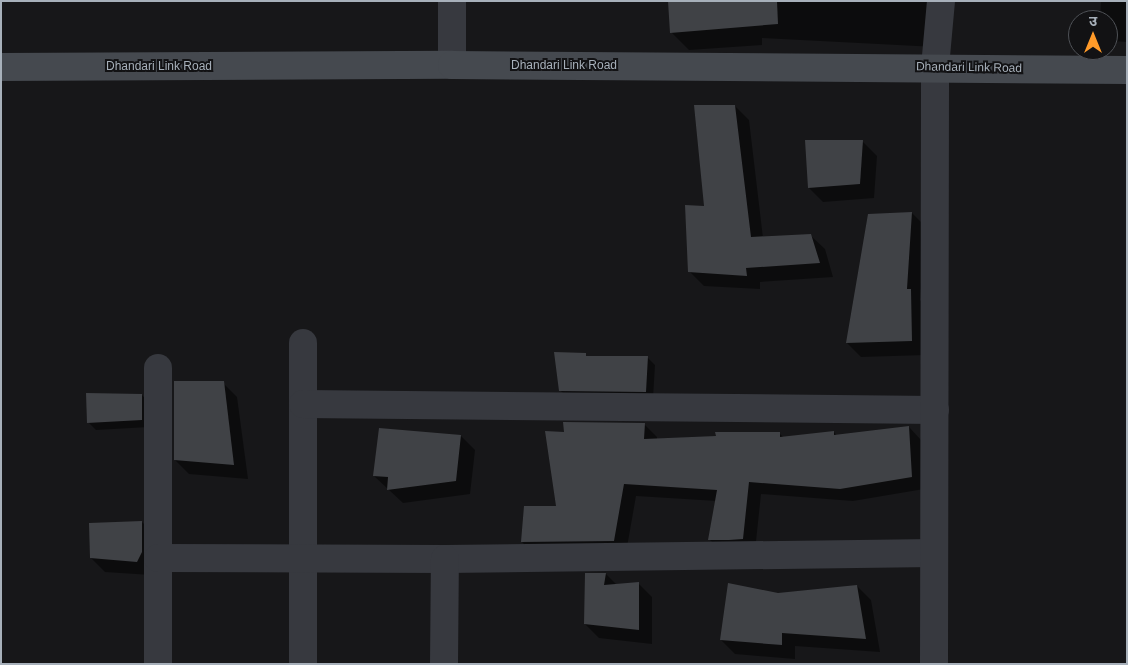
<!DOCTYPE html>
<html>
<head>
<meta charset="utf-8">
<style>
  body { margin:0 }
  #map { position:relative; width:1128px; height:665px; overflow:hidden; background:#171719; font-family:Helvetica,"Noto Sans Devanagari",sans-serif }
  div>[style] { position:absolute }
  .shadow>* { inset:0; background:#0007 }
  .building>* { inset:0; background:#404246 }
  .street>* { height:28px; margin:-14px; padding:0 14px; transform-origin:14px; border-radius:14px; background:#37393f }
  .secondary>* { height:28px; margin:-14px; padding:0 14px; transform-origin:14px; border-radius:14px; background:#45494f }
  span { translate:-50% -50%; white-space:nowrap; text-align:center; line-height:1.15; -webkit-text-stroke:4px #121214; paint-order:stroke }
  .street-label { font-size:12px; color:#a7b0ba }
  .frame { position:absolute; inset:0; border:2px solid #a7b0ba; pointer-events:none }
  .north { position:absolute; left:1068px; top:10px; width:50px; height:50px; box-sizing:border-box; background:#121214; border:1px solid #4e5156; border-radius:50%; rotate:0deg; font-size:14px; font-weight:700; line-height:20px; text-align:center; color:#a7b0ba }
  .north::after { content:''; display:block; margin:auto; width:18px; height:22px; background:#ff9a29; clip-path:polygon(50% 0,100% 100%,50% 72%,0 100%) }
</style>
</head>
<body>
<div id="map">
  <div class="shadow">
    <i style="clip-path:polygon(669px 1px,940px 1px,936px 47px,762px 38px,762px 45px,689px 50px,671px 32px)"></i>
    <i style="clip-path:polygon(1101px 1px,1127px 1px,1127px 42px,1113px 41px,1108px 36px,1108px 20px,1100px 20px)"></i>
    <i style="clip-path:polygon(735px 106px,749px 120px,763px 238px,810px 235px,825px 249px,833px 277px,760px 282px,760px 289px,704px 286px,690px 272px)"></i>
    <i style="clip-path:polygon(863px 142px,877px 156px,874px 198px,823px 202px,809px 188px)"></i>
    <i style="clip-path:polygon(912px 213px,926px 227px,920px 300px,924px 304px,926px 355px,861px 357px,847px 343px)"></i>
    <i style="clip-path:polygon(585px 355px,588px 358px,648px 358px,655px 365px,653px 398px,567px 397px,560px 390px)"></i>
    <i style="clip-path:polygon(223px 383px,237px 397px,248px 479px,189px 474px,175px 460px)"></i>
    <i style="clip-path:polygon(142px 395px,149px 403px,149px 427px,96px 430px,89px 423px)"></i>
    <i style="clip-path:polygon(644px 424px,657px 437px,657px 439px,780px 434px,784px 438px,834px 432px,837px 436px,909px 427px,921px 440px,924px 489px,853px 501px,761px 494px,755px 551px,722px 552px,710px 540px,717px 501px,636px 496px,626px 553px,534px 554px,522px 542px,557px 507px,565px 433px)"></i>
    <i style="clip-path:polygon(461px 436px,475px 450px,470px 494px,403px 503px,374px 476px)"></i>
    <i style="clip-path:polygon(142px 522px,156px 536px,151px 575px,105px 572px,91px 558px)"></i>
    <i style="clip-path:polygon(587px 574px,606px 574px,617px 585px,638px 583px,652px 597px,652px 644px,599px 638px,585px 624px)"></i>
    <i style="clip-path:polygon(857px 586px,871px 600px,880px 652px,795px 646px,795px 659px,735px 654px,721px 640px,778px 594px)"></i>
  </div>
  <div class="building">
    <i style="clip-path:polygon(668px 1px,777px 1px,778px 24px,670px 33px)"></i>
    <i style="clip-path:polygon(694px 105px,735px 105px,751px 237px,811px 234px,820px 263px,746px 268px,747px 276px,688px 272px,685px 205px,704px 206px)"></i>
    <i style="clip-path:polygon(805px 140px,863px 140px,860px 184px,808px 188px)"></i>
    <i style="clip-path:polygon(912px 212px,907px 289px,911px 289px,912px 341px,846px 343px,868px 214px)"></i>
    <i style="clip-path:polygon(554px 352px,586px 353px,586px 356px,648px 356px,646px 392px,559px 391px)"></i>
    <i style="clip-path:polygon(174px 381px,224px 381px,234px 465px,174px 460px)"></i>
    <i style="clip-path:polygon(86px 393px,142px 394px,142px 420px,87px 423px)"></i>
    <i style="clip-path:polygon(563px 422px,645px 423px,644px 439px,716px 436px,715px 432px,780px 432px,780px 437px,834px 431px,834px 435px,909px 426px,912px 477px,840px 489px,749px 482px,743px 539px,729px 540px,708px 540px,717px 490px,624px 484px,614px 541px,521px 542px,524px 506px,556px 506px,545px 431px,564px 432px)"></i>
    <i style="clip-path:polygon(379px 428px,461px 435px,456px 481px,387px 490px,388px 477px,373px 476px)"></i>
    <i style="clip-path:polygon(142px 521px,142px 552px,137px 562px,90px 558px,89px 523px)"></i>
    <i style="clip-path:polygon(585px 573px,606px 573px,604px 585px,639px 582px,639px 630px,584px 624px)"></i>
    <i style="clip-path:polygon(728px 583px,778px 593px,857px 585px,866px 639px,782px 633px,782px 645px,720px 640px)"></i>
  </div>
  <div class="street">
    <i style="left:452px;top:1px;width:64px;rotate:90deg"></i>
    <i style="left:303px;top:343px;width:321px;rotate:90deg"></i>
    <i style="left:158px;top:368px;width:296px;rotate:90deg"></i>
    <i style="left:303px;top:404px;width:632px;rotate:0.54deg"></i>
    <i style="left:158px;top:558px;width:287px;rotate:0.2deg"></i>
    <i style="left:445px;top:559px;width:489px;rotate:-0.7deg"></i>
    <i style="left:444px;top:664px;width:105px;rotate:-89.5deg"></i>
    <i style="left:934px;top:664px;width:597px;rotate:-89.9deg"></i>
    <i style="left:935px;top:67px;width:66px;rotate:-84.8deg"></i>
  </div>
  <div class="secondary">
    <i style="left:1px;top:67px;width:451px;rotate:-0.3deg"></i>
    <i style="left:452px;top:65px;width:675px;rotate:0.42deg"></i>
  </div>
  <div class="street-label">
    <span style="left:564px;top:66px">Dhandari Link Road</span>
    <span style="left:159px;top:67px">Dhandari Link Road</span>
    <span style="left:969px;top:68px;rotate:1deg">Dhandari Link Road</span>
  </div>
  <div class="frame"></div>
  <div class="north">उ</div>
</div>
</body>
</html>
